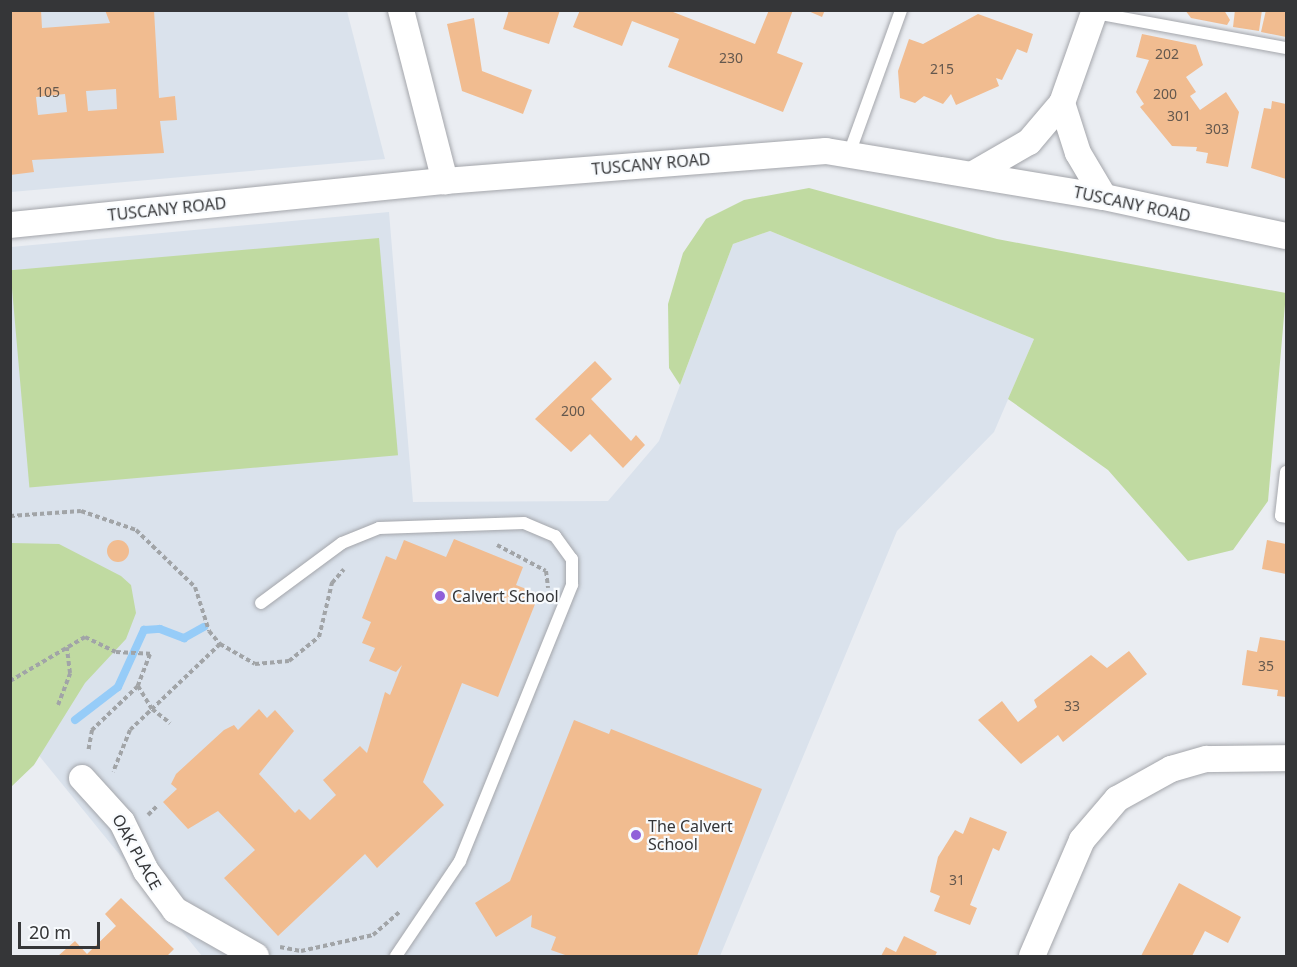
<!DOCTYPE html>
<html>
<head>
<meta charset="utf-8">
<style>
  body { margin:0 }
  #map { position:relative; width:1297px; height:967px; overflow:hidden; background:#eaedf2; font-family:"Noto Sans",sans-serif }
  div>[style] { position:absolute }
  .built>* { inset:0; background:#dae2ec }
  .green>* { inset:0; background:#c0daa1; transform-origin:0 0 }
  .stream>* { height:8px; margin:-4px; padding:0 4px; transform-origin:4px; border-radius:4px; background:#96ccf8 }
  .building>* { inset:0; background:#f1bc90 }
  .round { border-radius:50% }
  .path>* { height:4px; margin-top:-2px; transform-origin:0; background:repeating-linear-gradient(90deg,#a1a4a7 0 4.5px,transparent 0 7.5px) }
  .roads { filter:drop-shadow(0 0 2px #a4a6ab) drop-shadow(0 0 2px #a4a6ab) }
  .lane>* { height:12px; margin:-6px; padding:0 6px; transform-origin:6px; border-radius:6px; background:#fff }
  .street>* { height:26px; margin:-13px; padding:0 13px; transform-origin:13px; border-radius:13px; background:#fff }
  .dots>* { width:16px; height:16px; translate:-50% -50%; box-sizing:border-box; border:3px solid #f8fbfe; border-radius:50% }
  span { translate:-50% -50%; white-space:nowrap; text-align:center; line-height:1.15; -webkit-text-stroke:4.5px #f8fbfe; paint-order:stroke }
  .number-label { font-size:14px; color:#64584e }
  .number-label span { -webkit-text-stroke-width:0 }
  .street-label { font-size:16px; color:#353638 }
  .poi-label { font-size:16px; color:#353638 }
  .left { translate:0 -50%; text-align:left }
  .frame { position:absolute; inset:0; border:12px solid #353638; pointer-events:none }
  .scale { position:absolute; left:18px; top:922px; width:82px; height:27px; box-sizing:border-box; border:3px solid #353638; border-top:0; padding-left:8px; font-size:18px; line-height:21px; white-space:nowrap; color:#353638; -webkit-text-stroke:4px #f8fbfe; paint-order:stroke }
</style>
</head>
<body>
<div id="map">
  <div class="built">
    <i style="clip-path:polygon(11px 11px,347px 11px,385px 159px,11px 192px)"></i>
    <i style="clip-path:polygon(389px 212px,413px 502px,608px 501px,659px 441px,733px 244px,770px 231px,1034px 339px,994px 432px,897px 531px,720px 956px,202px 956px,32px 747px,60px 723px,11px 662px,11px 247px)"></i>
  </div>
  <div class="green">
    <i style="clip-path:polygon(809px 188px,997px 239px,1286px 293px,1268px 501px,1233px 550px,1188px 561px,1108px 470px,1008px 399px,1034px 339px,770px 231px,733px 244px,680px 385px,669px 368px,668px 304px,683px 253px,706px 219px,744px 200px)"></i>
    <i style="left:379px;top:238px;width:218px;height:370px;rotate:85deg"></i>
    <i style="clip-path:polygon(11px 543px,59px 544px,121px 576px,131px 585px,136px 613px,126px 639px,85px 683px,34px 765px,11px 787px)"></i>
  </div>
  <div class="stream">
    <i style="left:75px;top:720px;width:54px;rotate:-37.5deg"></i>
    <i style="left:118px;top:687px;width:63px;rotate:-65.5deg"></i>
    <i style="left:144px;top:630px;width:16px;rotate:-4deg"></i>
    <i style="left:160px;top:629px;width:26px;rotate:21deg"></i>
    <i style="left:184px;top:638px;width:23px;rotate:-29deg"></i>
  </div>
  <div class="building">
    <i style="clip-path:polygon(evenodd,10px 10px,41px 10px,42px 28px,110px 23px,105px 10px,154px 10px,159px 98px,175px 96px,177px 120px,160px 121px,164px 153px,32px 160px,34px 172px,10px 175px,10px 10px,116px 89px,117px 109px,88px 111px,86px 91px,116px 89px,10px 10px,65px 94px,67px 112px,38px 115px,36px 97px,65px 94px)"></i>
    <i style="clip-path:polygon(509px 10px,560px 10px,549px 44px,503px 29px)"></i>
    <i style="clip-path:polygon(580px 10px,668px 10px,755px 44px,769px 10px,793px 10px,777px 53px,803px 63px,783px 112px,668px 67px,679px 39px,632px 21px,622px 46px,573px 27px)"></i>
    <i style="clip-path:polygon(806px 10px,825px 10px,822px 17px)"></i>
    <i style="clip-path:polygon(1185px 10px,1224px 10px,1230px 20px,1227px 25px,1191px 18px)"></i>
    <i style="clip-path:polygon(1235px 10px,1262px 10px,1259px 31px,1233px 27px)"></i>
    <i style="clip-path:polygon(1266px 10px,1286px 10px,1286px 37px,1261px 32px)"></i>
    <i style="clip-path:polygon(978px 14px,1033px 34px,1027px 53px,1017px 49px,1002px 80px,996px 78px,999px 86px,956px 105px,951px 94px,943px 104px,924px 96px,915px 103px,900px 98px,898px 71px,909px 39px,923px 44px)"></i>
    <i style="clip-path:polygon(474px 18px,482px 71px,532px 90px,523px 114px,462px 91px,447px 24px)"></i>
    <i style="clip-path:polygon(1142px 34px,1196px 45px,1203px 65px,1186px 77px,1196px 92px,1190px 96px,1200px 110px,1226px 92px,1239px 112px,1228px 167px,1206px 163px,1208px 153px,1196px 151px,1197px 147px,1172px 146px,1140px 107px,1144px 104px,1136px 92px,1149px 60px,1136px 57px)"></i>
    <i style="clip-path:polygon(1272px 101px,1286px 104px,1286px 179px,1251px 168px,1264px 108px,1271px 109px)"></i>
    <i style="clip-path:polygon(595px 361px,612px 379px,591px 399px,631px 441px,636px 435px,645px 445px,623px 468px,590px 434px,571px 452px,535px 419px)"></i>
    <i style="clip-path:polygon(454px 539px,523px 567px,516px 585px,539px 594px,498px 697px,462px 683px,423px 782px,444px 805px,377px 868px,365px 854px,278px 936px,224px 878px,255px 850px,218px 811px,188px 829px,163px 802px,177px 789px,171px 784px,176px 774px,224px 730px,234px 725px,238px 730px,259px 709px,267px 718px,275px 710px,294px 731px,259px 774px,295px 813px,299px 809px,310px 820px,336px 795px,323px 780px,360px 746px,367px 753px,385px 692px,390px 695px,402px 665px,396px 672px,369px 661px,375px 648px,362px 643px,371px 622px,362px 618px,386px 556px,396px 560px,404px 540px,446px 557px)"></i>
    <i style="clip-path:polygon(1267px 540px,1286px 544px,1286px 574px,1262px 569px)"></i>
    <i class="round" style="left:107px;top:540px;width:22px;height:22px"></i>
    <i style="clip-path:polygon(1260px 637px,1286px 641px,1286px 697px,1277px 696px,1278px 690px,1242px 685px,1247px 650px,1257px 652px)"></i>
    <i style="clip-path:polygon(1129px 651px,1147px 674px,1063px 742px,1058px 735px,1021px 764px,978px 720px,1002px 701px,1018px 722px,1037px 707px,1034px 700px,1091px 655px,1107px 668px)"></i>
    <i style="clip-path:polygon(574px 720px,609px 734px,611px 729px,762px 789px,697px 956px,568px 956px,551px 950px,556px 937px,531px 927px,532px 915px,496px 937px,475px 903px,510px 881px)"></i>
    <i style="clip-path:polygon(970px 817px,1007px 832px,999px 851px,993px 848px,970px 905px,977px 908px,970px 925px,934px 911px,940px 896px,930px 892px,938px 857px,955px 830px,963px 834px)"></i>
    <i style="clip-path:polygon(1179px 883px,1241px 917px,1228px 943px,1205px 931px,1192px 956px,1141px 956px)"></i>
    <i style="clip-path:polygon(121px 898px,174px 949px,167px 956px,58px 956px,75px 941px,87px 954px,116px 926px,105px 914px)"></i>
    <i style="clip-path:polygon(904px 936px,937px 952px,935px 956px,881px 956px,886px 947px,896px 952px)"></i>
  </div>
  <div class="path">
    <i style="left:10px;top:516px;width:71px;rotate:-4deg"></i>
    <i style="left:81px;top:511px;width:58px;rotate:19.1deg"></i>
    <i style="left:136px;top:530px;width:82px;rotate:44deg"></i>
    <i style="left:195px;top:587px;width:46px;rotate:72.3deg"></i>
    <i style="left:209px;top:631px;width:17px;rotate:50deg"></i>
    <i style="left:220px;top:644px;width:124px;rotate:136.3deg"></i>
    <i style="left:130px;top:730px;width:45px;rotate:112deg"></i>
    <i style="left:497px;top:545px;width:55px;rotate:28deg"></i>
    <i style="left:546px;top:571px;width:17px;rotate:83deg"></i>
    <i style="left:220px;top:644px;width:40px;rotate:29.7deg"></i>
    <i style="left:255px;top:664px;width:34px;rotate:-5deg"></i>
    <i style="left:289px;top:661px;width:38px;rotate:-39deg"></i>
    <i style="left:319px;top:637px;width:56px;rotate:-76.5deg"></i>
    <i style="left:332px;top:583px;width:18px;rotate:-49deg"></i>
    <i style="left:10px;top:681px;width:87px;rotate:-30.4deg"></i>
    <i style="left:85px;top:637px;width:34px;rotate:26deg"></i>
    <i style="left:116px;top:652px;width:34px;rotate:3deg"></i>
    <i style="left:150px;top:654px;width:34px;rotate:111deg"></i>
    <i style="left:138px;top:686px;width:64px;rotate:136.3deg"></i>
    <i style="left:92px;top:730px;width:22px;rotate:100deg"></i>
    <i style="left:138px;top:686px;width:27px;rotate:59deg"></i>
    <i style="left:152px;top:709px;width:23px;rotate:38deg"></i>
    <i style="left:58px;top:705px;width:34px;rotate:-69deg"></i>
    <i style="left:70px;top:673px;width:26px;rotate:-97deg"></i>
    <i style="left:148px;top:815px;width:13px;rotate:-45deg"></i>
    <i style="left:280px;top:947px;width:21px;rotate:11deg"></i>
    <i style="left:301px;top:951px;width:74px;rotate:-12.5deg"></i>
    <i style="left:373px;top:935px;width:35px;rotate:-41deg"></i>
  </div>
  <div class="roads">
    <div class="lane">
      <i style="left:1095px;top:13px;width:194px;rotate:10.4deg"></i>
      <i style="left:849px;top:154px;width:153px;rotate:-70.1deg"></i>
      <i style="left:1286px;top:472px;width:44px;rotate:96.5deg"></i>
      <i style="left:1281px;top:516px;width:5px;rotate:11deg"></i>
      <i style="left:261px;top:603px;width:101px;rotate:-36.5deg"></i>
      <i style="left:342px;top:543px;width:40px;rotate:-22deg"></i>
      <i style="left:379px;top:528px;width:145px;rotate:-2deg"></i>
      <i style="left:524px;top:523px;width:34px;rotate:23deg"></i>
      <i style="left:555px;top:536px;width:29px;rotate:54deg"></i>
      <i style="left:572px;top:559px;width:26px;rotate:90deg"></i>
      <i style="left:572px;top:585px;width:298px;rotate:112.1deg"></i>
      <i style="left:460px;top:861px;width:115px;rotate:124deg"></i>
    </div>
    <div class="street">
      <i style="left:401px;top:10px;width:177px;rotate:75.6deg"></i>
      <i style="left:1062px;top:103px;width:52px;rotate:72.3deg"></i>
      <i style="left:1078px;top:153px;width:51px;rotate:59.4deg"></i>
      <i style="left:975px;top:173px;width:62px;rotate:-29.9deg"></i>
      <i style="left:1029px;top:142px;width:51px;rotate:-49.8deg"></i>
      <i style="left:1062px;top:103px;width:99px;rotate:-70.5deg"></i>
      <i style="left:10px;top:225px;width:437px;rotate:-5.8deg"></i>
      <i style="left:445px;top:181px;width:382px;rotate:-4.5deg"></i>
      <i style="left:826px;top:151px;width:282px;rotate:9.4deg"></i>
      <i style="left:1104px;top:197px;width:186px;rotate:12.1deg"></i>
      <i style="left:82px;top:778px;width:59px;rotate:47.7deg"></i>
      <i style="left:122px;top:822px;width:55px;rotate:63.9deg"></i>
      <i style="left:146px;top:871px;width:49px;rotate:53.4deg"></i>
      <i style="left:175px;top:910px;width:93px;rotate:29.6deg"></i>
      <i style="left:1032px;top:956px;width:126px;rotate:-66.7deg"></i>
      <i style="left:1082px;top:840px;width:54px;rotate:-49.5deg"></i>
      <i style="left:1117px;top:799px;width:62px;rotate:-29.1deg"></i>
      <i style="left:1171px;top:769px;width:37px;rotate:-16deg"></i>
      <i style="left:1207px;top:759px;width:79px;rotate:-0.7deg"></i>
    </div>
  </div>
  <div class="dots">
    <i style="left:440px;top:596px;background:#9060d9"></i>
    <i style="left:636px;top:835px;background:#9060d9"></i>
  </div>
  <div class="number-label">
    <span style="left:1167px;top:54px">202</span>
    <span style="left:731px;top:58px">230</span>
    <span style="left:942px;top:69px">215</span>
    <span style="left:48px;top:92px">105</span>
    <span style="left:1165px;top:94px">200</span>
    <span style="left:1179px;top:116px">301</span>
    <span style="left:1217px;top:129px">303</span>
    <span style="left:573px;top:411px">200</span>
    <span style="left:1266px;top:666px">35</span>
    <span style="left:1072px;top:706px">33</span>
    <span style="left:957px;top:880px">31</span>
  </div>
  <div class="street-label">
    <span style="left:651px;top:164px;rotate:-5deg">TUSCANY ROAD</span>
    <span style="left:1132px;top:204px;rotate:12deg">TUSCANY ROAD</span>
    <span style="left:167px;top:209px;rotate:-6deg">TUSCANY ROAD</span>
    <span style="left:137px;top:852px;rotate:61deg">OAK PLACE</span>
  </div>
  <div class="poi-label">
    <span class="left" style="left:452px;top:596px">Calvert School</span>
    <span class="left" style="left:648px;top:835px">The Calvert<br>School</span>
  </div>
  <div class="frame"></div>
  <div class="scale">20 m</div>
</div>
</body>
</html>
